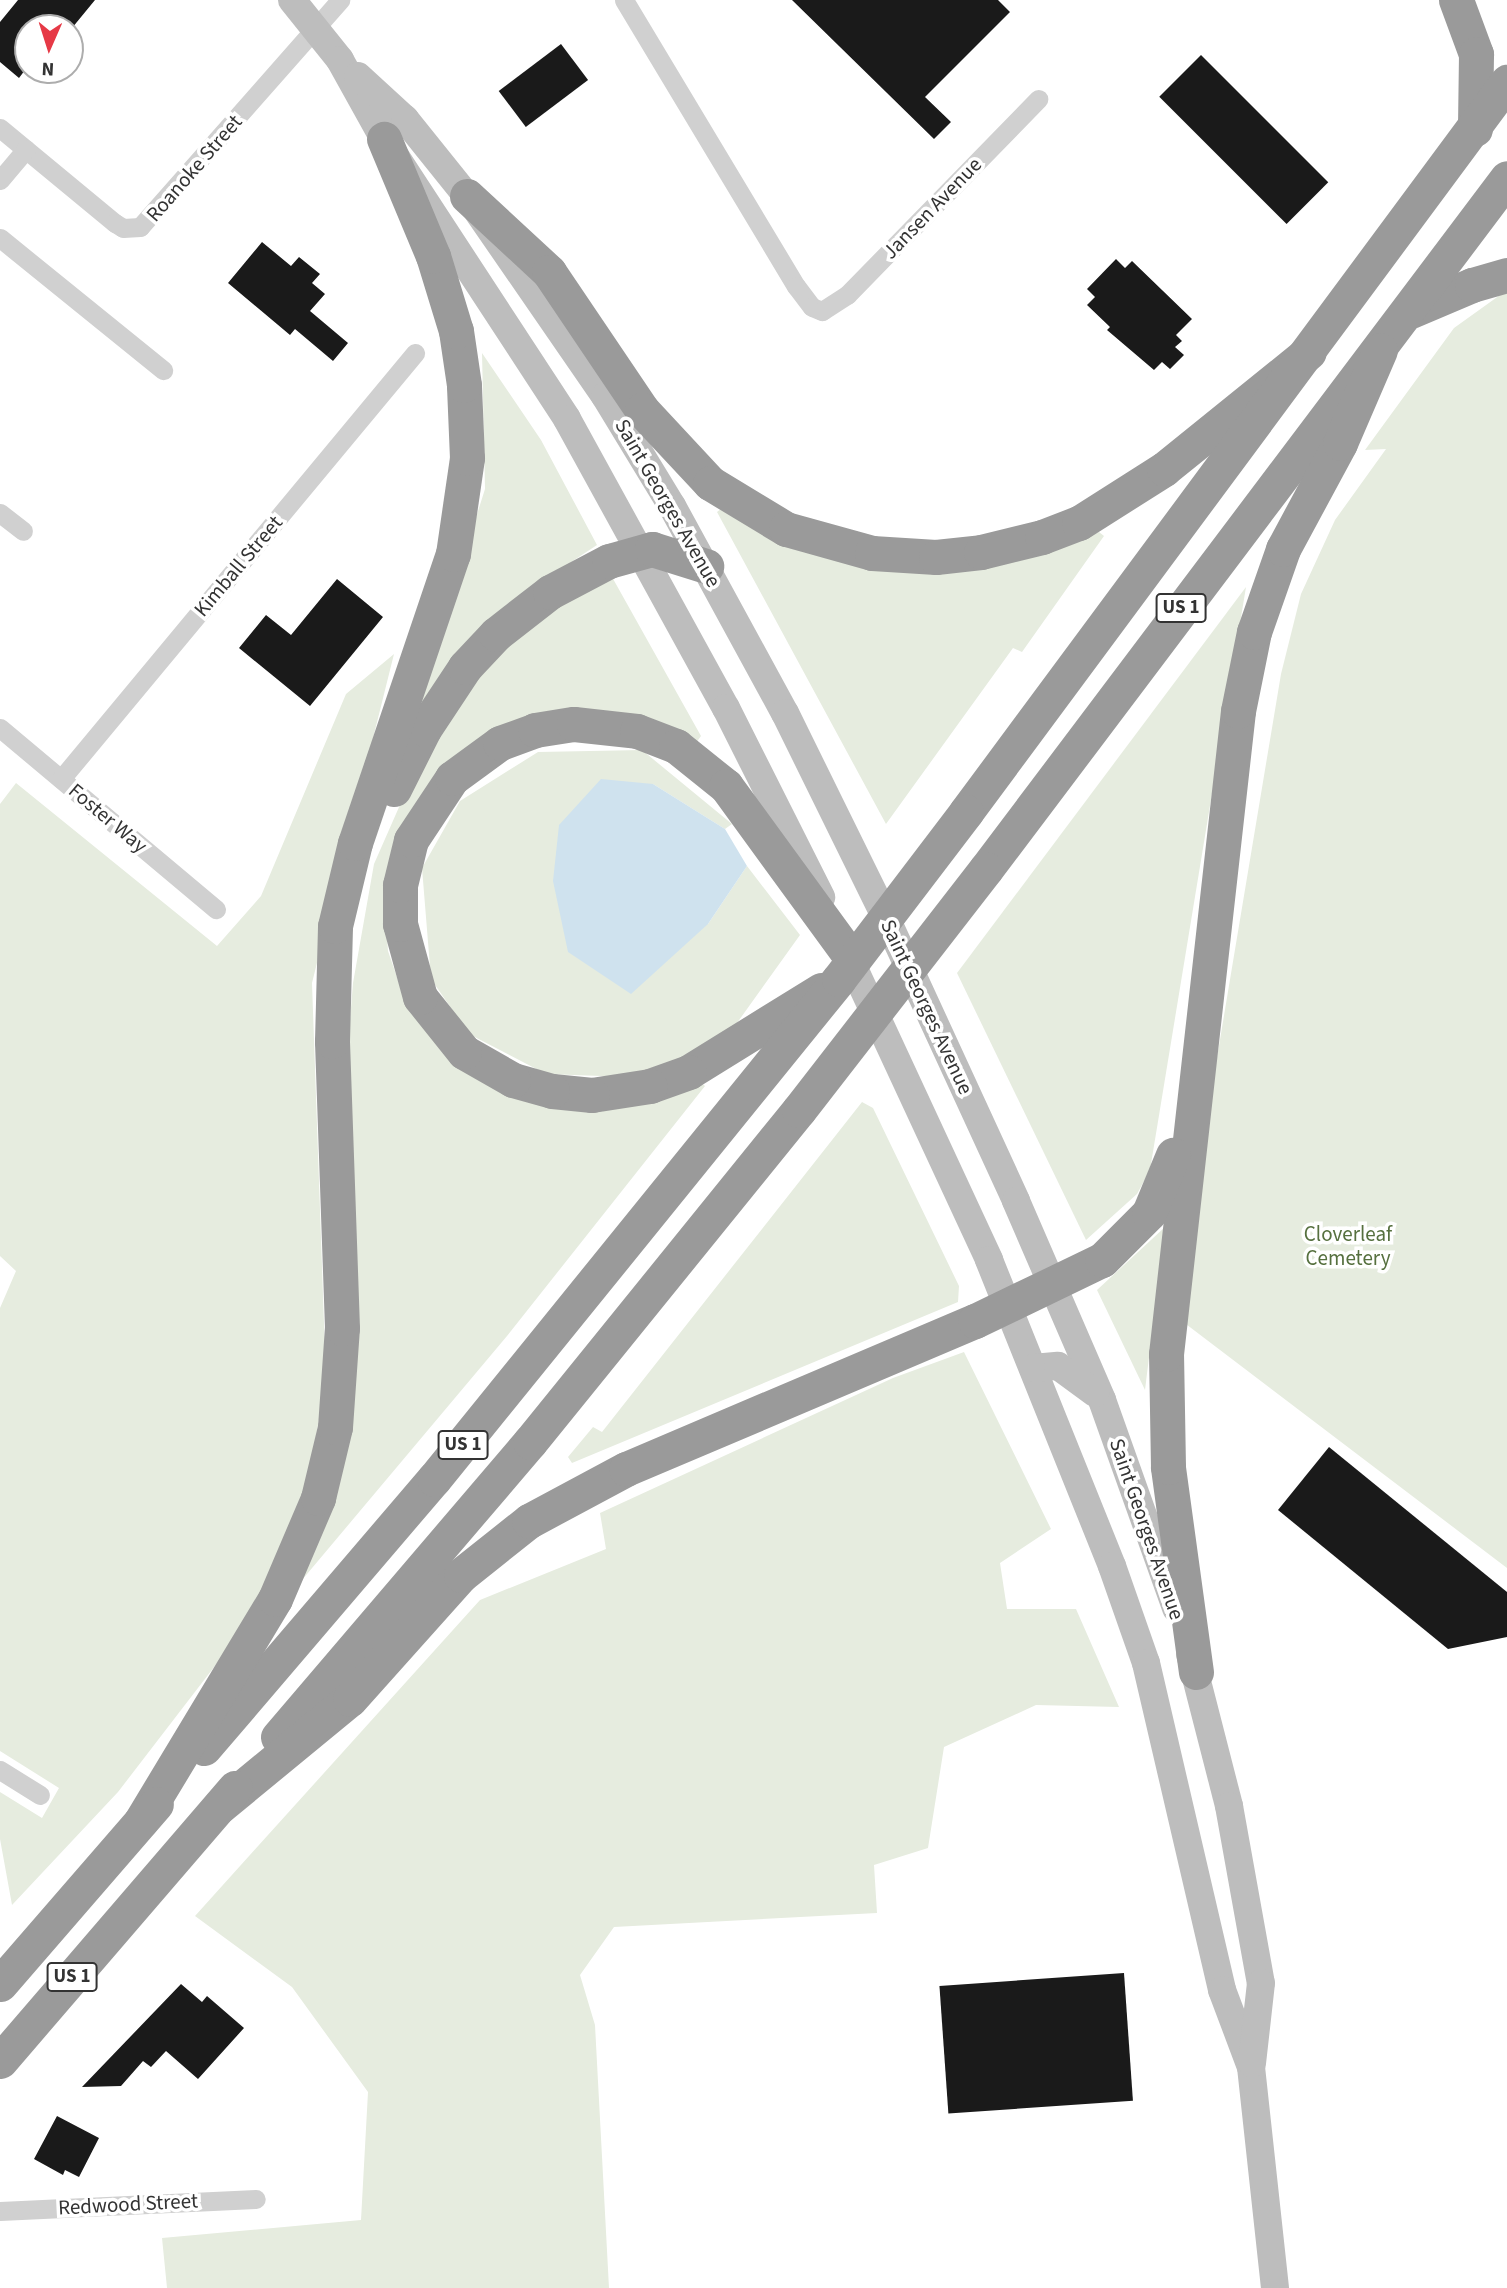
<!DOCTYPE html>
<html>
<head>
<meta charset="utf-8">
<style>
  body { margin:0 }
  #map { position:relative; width:1507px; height:2288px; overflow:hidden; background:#fff; font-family:"Source Sans 3",sans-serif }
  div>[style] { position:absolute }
  .green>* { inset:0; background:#e6ecdf }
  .water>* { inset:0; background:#cfe2ee }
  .building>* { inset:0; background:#1a1a1a; transform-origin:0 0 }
  .street>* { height:19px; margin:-9.5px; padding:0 9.5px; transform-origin:9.5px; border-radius:9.5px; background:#d0d0d0 }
  .secondary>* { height:28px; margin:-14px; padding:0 14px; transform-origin:14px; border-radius:14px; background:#bdbdbd }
  .highway>* { height:35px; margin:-17.5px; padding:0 17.5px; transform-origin:17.5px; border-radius:17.5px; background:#9a9a9a }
  .highway-bridge>* { height:35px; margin:-17.5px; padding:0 17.5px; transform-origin:17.5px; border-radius:17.5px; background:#9a9a9a }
  span { translate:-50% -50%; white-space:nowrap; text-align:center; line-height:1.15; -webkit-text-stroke:7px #fff; paint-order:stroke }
  .shield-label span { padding:2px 5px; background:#fff; border:2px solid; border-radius:5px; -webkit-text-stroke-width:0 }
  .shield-label { font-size:19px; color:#333; font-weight:700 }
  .street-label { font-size:21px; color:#333 }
  .park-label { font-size:21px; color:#56703f }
  .north { position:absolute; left:14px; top:14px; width:70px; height:70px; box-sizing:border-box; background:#fff; border:2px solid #adadad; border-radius:50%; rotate:183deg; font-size:19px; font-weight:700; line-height:28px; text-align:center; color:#333 }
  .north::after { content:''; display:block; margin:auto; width:24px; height:32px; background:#e63946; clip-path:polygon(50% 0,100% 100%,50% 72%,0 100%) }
</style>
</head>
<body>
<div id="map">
  <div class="green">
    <i style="clip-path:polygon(1507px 290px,1507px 1568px,1174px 1315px,1281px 674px,1301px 594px,1335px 520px,1386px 449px,1365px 450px,1454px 328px)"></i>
    <i style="clip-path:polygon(482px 353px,541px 440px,597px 545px,506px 605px,412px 720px,485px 489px)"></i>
    <i style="clip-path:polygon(722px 508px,802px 550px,1053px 550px,1099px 532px,1104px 536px,1022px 652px,1013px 648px,886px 824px,717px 512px)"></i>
    <i style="clip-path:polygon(612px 577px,701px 736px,696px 743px,497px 729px,385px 909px,388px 951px,400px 986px,481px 1080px,700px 1082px,705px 1086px,507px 1336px,302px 1580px,297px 1578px,339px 1479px,349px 1033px,353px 983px,374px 864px,414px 773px,466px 692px,501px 650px,543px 616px)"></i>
    <i style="clip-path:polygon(1246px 587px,1150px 1170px,1137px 1194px,1086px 1240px,957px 973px)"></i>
    <i style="clip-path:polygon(394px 654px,312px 983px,326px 1380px,304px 1504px,241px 1632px,118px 1792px,12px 1905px,0 1839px,0 1792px,42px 1818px,59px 1788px,0 1751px,0 1308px,16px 1271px,0 1256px,0 804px,16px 783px,217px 946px,261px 896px,346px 694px)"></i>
    <i style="clip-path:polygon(642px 750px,732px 824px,725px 829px,653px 784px,708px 924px,747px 866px,800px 935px,737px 1023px,689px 1056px,629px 1077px,546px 1074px,469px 1034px,431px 979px,422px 868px,460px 801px,538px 752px)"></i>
    <i style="clip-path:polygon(862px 1102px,873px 1108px,959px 1286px,958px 1302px,572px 1463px,568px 1457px,593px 1427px,602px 1432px)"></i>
    <i style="clip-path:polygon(1165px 1227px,1145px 1390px,1097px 1290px)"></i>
    <i style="clip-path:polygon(964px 1352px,1051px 1529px,1000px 1563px,1007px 1609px,1076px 1609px,1119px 1707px,1036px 1705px,944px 1747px,928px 1848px,874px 1865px,877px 1913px,614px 1927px,580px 1975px,595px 2025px,609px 2288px,167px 2288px,162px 2238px,361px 2220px,368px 2092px,292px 1987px,195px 1916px,480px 1600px,606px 1549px,600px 1513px,893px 1378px)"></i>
  </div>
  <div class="water">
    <i style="clip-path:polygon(601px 779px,653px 784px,725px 829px,747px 866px,708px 924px,631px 994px,568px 952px,553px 881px,559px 825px)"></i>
  </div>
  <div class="building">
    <i style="clip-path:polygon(18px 0,95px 0,72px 28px,28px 28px,28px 66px,19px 78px,0 62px,0 22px)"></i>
    <i style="clip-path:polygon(792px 0,998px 0,1010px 12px,925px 97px,951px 122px,934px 139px)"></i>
    <i style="left:561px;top:44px;width:45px;height:78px;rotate:53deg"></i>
    <i style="left:1201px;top:55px;width:180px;height:59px;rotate:45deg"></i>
    <i style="clip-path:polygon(262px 242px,291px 266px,299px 257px,320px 274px,312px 283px,325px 294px,310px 311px,348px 343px,333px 361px,295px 329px,290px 335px,228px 283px)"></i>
    <i style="clip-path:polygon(1116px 259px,1125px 268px,1132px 261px,1192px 319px,1176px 335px,1182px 341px,1175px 347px,1184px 355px,1170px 369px,1162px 362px,1154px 370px,1107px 330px,1110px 327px,1087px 305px,1095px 297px,1087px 289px)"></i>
    <i style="clip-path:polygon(337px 579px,383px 617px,310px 706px,239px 648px,266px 615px,291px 635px)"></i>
    <i style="clip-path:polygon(1329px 1447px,1507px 1592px,1507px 1637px,1448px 1649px,1278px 1510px)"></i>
    <i style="left:1124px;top:1973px;width:128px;height:185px;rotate:86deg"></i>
    <i style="clip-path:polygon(181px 1984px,202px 2002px,207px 1996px,244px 2028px,198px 2079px,166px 2051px,151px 2067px,143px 2061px,121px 2086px,82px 2087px)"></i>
    <i style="clip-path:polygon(57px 2116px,99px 2138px,79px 2177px,65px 2170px,63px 2175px,34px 2159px)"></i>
  </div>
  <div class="street">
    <i style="left:624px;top:0;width:334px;rotate:59deg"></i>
    <i style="left:796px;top:286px;width:26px;rotate:53deg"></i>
    <i style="left:812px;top:307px;width:11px;rotate:22deg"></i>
    <i style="left:822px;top:311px;width:30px;rotate:-33deg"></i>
    <i style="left:847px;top:295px;width:274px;rotate:-45.7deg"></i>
    <i style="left:0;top:128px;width:149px;rotate:39.6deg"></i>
    <i style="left:115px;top:223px;width:9px;rotate:32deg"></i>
    <i style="left:123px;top:228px;width:17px;rotate:-3deg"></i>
    <i style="left:140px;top:227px;width:303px;rotate:-48.6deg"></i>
    <i style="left:0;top:180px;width:40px;rotate:-50deg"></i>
    <i style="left:0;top:238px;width:210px;rotate:39deg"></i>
    <i style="left:0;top:513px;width:29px;rotate:38deg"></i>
    <i style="left:0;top:728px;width:282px;rotate:40deg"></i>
    <i style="left:61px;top:779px;width:554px;rotate:-50.27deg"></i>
    <i style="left:0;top:1770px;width:47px;rotate:32deg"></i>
    <i style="left:0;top:2211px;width:256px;rotate:-2.7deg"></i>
  </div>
  <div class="secondary">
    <i style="left:292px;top:0;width:77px;rotate:51.3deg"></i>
    <i style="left:340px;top:60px;width:90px;rotate:60.9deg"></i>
    <i style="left:384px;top:139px;width:334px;rotate:56.8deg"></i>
    <i style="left:567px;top:419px;width:330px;rotate:61.2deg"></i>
    <i style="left:726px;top:708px;width:212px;rotate:63.3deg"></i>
    <i style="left:358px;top:76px;width:64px;rotate:42.5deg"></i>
    <i style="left:405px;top:119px;width:99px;rotate:51.2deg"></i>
    <i style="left:467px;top:196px;width:243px;rotate:55.4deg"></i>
    <i style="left:605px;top:396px;width:129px;rotate:58.7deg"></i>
    <i style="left:672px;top:506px;width:236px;rotate:61.4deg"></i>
    <i style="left:785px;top:713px;width:231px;rotate:63.8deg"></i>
    <i style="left:887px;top:920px;width:309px;rotate:65.3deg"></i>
    <i style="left:1016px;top:1201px;width:217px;rotate:66.6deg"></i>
    <i style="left:1102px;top:1400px;width:221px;rotate:70.4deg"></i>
    <i style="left:844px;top:947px;width:345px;rotate:65.1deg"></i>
    <i style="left:989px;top:1260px;width:330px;rotate:68.1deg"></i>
    <i style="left:1112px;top:1566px;width:103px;rotate:70.7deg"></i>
    <i style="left:1146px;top:1663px;width:336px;rotate:76.9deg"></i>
    <i style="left:1222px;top:1990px;width:82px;rotate:69.4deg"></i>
    <i style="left:1251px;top:2067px;width:222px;rotate:83.8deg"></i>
    <i style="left:1033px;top:1368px;width:25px;rotate:-5deg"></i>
    <i style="left:1058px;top:1366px;width:46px;rotate:36.1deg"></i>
    <i style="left:1190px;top:1654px;width:157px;rotate:75.6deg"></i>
    <i style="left:1229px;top:1806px;width:180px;rotate:79.8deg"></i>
    <i style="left:1261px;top:1983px;width:81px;rotate:96.4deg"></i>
  </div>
  <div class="highway">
    <i style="left:1456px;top:0;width:58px;rotate:69.7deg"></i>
    <i style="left:1476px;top:54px;width:75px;rotate:90.8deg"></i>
    <i style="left:467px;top:196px;width:112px;rotate:42.8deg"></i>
    <i style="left:549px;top:272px;width:166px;rotate:56deg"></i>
    <i style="left:642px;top:410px;width:100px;rotate:47deg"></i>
    <i style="left:710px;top:483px;width:89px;rotate:31.2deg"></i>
    <i style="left:786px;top:529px;width:89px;rotate:15.6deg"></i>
    <i style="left:872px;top:553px;width:64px;rotate:3.6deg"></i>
    <i style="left:936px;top:557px;width:45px;rotate:-6.3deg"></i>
    <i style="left:981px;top:552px;width:63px;rotate:-13.8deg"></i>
    <i style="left:1042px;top:537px;width:40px;rotate:-21deg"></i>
    <i style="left:1079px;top:523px;width:101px;rotate:-32.4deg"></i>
    <i style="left:1164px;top:469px;width:186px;rotate:-38.9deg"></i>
    <i style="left:1411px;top:311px;width:66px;rotate:-23.1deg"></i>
    <i style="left:1472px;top:285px;width:36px;rotate:-16deg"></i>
    <i style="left:394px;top:789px;width:67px;rotate:-63.4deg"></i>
    <i style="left:424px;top:729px;width:74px;rotate:-56.5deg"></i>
    <i style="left:465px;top:667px;width:45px;rotate:-46.8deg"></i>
    <i style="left:496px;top:634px;width:68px;rotate:-37.9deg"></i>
    <i style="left:550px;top:592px;width:67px;rotate:-27.7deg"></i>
    <i style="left:609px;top:561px;width:45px;rotate:-15.6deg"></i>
    <i style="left:652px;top:549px;width:57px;rotate:17.5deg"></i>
    <i style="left:966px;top:812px;width:909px;rotate:-53.46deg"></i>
    <i style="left:986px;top:869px;width:865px;rotate:-52.98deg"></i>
    <i style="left:821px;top:990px;width:155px;rotate:148.2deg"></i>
    <i style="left:689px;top:1072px;width:41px;rotate:160.3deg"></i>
    <i style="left:650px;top:1086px;width:59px;rotate:171.2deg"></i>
    <i style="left:592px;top:1095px;width:40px;rotate:-174.3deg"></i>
    <i style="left:552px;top:1091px;width:41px;rotate:-164.2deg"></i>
    <i style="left:513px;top:1080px;width:56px;rotate:-150.3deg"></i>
    <i style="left:464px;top:1052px;width:70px;rotate:-128.7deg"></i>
    <i style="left:420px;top:997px;width:76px;rotate:-105.3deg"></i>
    <i style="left:400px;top:924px;width:39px;rotate:-90deg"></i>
    <i style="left:400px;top:885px;width:46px;rotate:-76.3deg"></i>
    <i style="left:411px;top:840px;width:74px;rotate:-56.5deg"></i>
    <i style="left:452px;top:778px;width:59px;rotate:-36.1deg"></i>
    <i style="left:500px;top:743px;width:37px;rotate:-20deg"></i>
    <i style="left:535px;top:730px;width:39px;rotate:-9deg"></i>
    <i style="left:574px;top:724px;width:63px;rotate:6.3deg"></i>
    <i style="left:637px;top:731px;width:42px;rotate:21deg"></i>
    <i style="left:676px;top:746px;width:64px;rotate:38.7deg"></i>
    <i style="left:726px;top:786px;width:202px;rotate:53.9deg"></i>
    <i style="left:1196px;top:1672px;width:207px;rotate:-97.8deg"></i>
    <i style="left:1168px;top:1467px;width:113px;rotate:-91deg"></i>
    <i style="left:1166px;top:1354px;width:647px;rotate:-83.61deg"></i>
    <i style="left:1238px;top:711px;width:81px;rotate:-78.6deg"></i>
    <i style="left:1254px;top:632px;width:88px;rotate:-70.7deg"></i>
    <i style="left:1283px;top:549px;width:120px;rotate:-61.7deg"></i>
    <i style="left:1340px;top:443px;width:101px;rotate:-66.7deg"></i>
    <i style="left:278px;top:1737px;width:388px;rotate:-49.5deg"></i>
    <i style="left:530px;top:1442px;width:427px;rotate:-51deg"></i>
    <i style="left:204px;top:1748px;width:354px;rotate:-49.5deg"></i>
    <i style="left:434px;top:1479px;width:643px;rotate:-50.99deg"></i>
    <i style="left:220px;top:1806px;width:168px;rotate:-39.5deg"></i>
    <i style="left:350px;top:1699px;width:166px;rotate:-48.2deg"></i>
    <i style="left:461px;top:1575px;width:87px;rotate:-38.5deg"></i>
    <i style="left:529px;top:1521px;width:110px;rotate:-28.2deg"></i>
    <i style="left:626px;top:1469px;width:379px;rotate:-23deg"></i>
    <i style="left:975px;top:1321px;width:141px;rotate:-25.7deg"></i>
    <i style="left:1102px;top:1260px;width:66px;rotate:-45deg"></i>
    <i style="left:1149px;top:1213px;width:63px;rotate:-67.5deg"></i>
    <i style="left:141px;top:1821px;width:259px;rotate:-58.9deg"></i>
    <i style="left:275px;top:1599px;width:110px;rotate:-66.9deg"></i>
    <i style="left:318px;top:1498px;width:73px;rotate:-76.5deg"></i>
    <i style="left:335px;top:1427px;width:99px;rotate:-86deg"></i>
    <i style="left:342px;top:1328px;width:287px;rotate:-92deg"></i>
    <i style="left:332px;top:1041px;width:115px;rotate:-88.5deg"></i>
    <i style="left:335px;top:926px;width:85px;rotate:-76.5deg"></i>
    <i style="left:355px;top:843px;width:305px;rotate:-71.3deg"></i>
    <i style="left:453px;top:554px;width:97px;rotate:-81.7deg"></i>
    <i style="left:467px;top:458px;width:73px;rotate:-92.4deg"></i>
    <i style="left:464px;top:385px;width:55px;rotate:-98.4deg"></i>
    <i style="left:456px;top:331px;width:78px;rotate:-107deg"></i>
    <i style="left:433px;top:256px;width:127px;rotate:-112.7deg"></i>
    <i style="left:0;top:1984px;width:238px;rotate:-49.1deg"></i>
    <i style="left:0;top:2061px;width:360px;rotate:-49.3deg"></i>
  </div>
  <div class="highway-bridge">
    <i style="left:839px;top:979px;width:210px;rotate:-52.7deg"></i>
    <i style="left:799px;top:1110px;width:305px;rotate:-52.2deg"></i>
  </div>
  <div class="shield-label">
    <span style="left:1181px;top:608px">US 1</span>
    <span style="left:463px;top:1445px">US 1</span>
    <span style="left:72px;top:1977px">US 1</span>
  </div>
  <div class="street-label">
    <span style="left:194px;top:168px;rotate:-49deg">Roanoke Street</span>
    <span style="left:932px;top:208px;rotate:-46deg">Jansen Avenue</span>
    <span style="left:668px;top:503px;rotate:60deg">Saint Georges Avenue</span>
    <span style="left:238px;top:566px;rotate:-50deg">Kimball Street</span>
    <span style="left:108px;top:818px;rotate:40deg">Foster Way</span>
    <span style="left:927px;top:1007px;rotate:65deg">Saint Georges Avenue</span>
    <span style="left:1147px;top:1529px;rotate:71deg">Saint Georges Avenue</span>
    <span style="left:128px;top:2204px;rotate:-3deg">Redwood Street</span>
  </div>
  <div class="park-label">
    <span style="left:1348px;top:1246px">Cloverleaf<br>Cemetery</span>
  </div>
  <div class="north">N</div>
</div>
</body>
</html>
